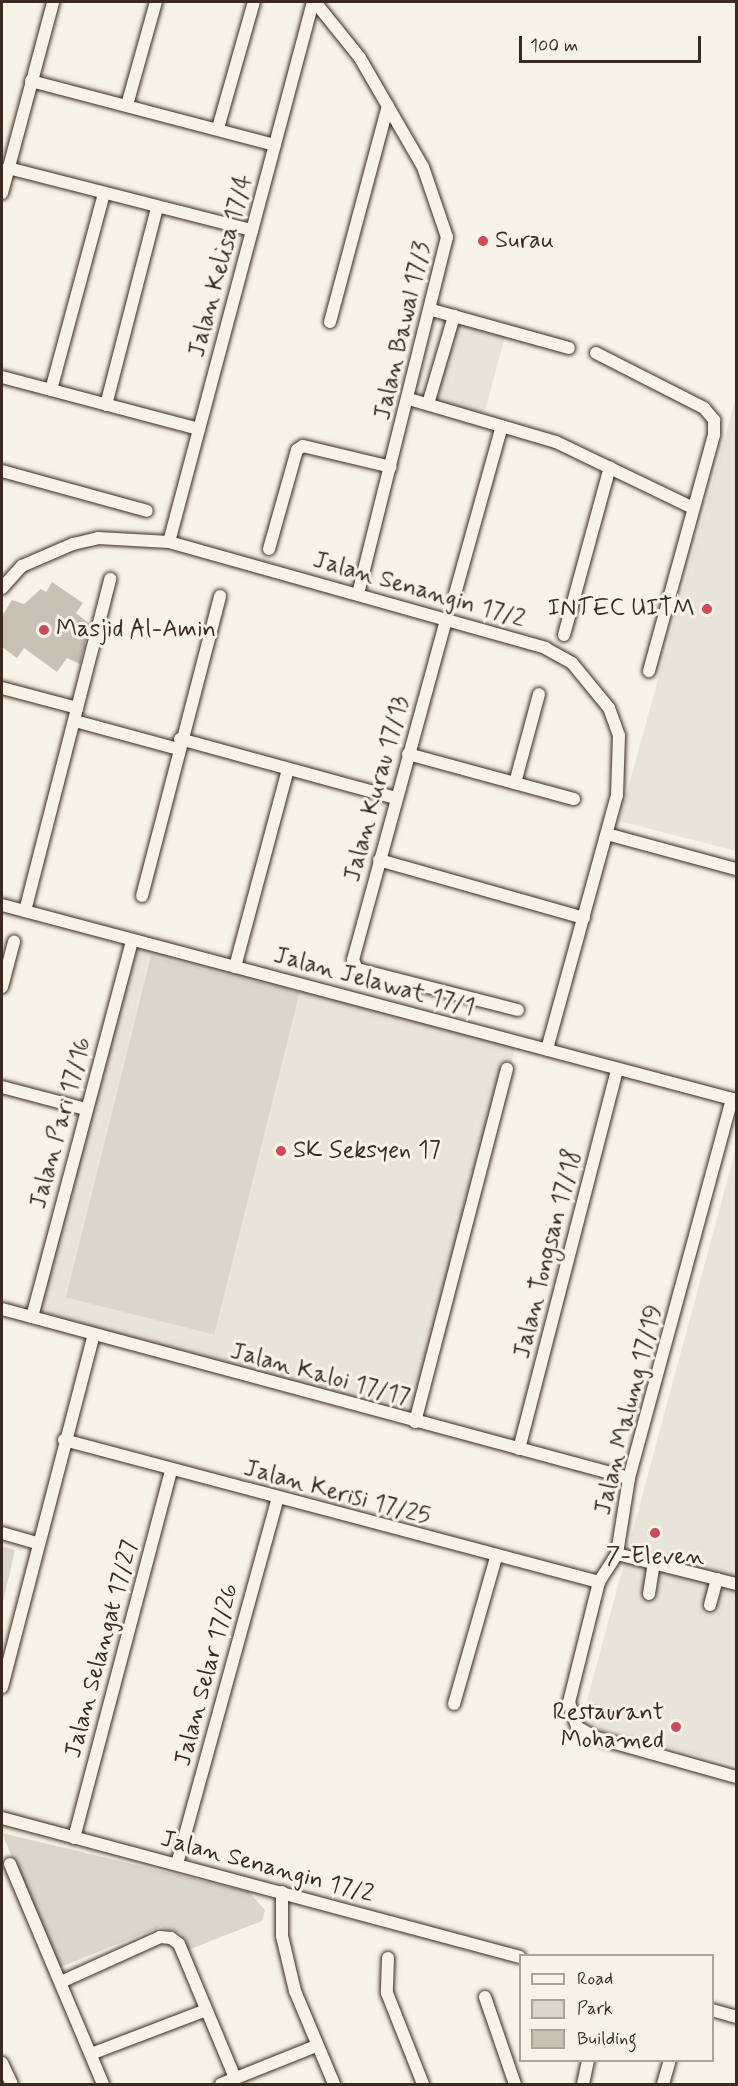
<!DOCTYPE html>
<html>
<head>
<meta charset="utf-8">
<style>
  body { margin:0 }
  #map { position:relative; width:738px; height:2086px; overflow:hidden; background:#f7f3e8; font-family:Mynerve,sans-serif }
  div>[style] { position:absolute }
  .built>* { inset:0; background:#e9e4d9; transform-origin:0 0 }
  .green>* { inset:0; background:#dbd6cb; transform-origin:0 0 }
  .building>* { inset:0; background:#c8c1b6 }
  .roads { filter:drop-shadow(0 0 2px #3b2a1e) drop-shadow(0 0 2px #3b2a1e) }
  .minor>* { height:12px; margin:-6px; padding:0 6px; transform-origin:6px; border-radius:6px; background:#f7f3e8 }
  .dots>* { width:16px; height:16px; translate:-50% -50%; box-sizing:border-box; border:3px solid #f7f3e8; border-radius:50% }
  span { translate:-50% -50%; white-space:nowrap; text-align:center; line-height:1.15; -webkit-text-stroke:6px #f7f3e8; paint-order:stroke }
  .poi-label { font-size:24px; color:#3b2a1e }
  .left { translate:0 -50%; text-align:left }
  .right { translate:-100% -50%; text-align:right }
  .street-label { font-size:24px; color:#3b2a1e }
  .frame { position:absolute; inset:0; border:3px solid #3b2a1e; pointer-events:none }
  .legend { position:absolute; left:519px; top:1954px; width:195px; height:108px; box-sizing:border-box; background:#f7f3e8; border:2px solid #aca397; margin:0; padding:8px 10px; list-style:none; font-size:18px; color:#3b2a1e }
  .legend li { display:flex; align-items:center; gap:12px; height:30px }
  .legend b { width:30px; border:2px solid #aca397 }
  .scale { position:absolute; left:519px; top:36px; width:182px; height:27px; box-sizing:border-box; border:3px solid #3b2a1e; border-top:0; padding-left:8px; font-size:18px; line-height:21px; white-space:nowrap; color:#3b2a1e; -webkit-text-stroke:4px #f7f3e8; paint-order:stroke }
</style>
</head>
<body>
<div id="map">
  <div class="built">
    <i style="left:457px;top:322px;width:50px;height:82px;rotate:15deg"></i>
    <i style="clip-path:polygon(736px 397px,736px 851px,619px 821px)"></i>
    <i style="left:132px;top:940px;width:398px;height:390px;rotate:15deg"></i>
    <i style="clip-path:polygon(736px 1148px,736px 1765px,589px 1727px,582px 1719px)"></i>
  </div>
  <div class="green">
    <i style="left:151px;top:956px;width:153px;height:352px;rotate:14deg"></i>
    <i style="clip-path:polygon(2px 1546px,15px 1550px,2px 1606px)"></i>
    <i style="clip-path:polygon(2px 1833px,249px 1892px,265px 1910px,262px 1921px,188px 1950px,181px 1933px,160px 1927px,58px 1968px)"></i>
  </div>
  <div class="building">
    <i style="clip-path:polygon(52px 582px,83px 603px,76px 613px,90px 624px,82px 636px,86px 639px,80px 664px,67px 658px,57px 672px,24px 648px,17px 658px,2px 647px,2px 616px,12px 600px,24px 604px,41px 589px,46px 592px)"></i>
  </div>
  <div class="roads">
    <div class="minor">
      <i style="left:315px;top:2px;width:72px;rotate:51.2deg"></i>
      <i style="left:360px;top:58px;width:126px;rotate:60deg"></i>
      <i style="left:423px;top:167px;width:74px;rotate:71.1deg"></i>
      <i style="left:447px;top:237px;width:367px;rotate:104deg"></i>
      <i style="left:31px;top:81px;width:252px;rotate:14.7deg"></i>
      <i style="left:127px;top:105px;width:107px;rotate:-74.3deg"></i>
      <i style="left:218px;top:128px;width:131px;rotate:-74.1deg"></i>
      <i style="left:8px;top:168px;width:252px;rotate:14.3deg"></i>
      <i style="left:2px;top:193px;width:198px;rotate:-75deg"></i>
      <i style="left:432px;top:310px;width:142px;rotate:15.5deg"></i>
      <i style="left:330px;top:322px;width:224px;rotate:-75deg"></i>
      <i style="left:596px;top:353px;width:121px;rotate:27deg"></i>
      <i style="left:704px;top:408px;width:16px;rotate:50deg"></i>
      <i style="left:714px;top:420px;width:15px;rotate:90deg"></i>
      <i style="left:714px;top:435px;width:245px;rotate:105.4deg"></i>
      <i style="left:2px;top:377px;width:204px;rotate:14.8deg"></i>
      <i style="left:51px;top:390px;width:203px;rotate:-74.9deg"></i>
      <i style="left:409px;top:399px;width:153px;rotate:16.3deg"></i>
      <i style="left:556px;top:442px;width:152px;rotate:25.7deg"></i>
      <i style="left:428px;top:404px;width:92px;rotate:-73.5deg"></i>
      <i style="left:106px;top:405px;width:203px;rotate:-75.5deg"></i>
      <i style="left:2px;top:471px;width:150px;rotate:15.4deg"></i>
      <i style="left:169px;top:542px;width:559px;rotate:-75.07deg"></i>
      <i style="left:269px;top:549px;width:103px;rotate:-74.2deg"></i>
      <i style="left:297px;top:450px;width:7px;rotate:-34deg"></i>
      <i style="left:303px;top:446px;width:90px;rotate:13.4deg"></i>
      <i style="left:2px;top:588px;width:30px;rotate:-48deg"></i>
      <i style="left:22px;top:566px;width:56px;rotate:-23.3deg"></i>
      <i style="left:73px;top:544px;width:26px;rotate:-13deg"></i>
      <i style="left:98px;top:538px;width:71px;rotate:3.2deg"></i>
      <i style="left:169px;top:542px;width:391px;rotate:15.7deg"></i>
      <i style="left:545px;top:648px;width:31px;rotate:29deg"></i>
      <i style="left:572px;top:663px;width:58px;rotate:50.6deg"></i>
      <i style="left:609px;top:708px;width:29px;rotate:70deg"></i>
      <i style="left:619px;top:735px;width:60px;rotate:91.9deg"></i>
      <i style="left:617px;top:795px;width:264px;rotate:105.4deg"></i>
      <i style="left:455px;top:594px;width:174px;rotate:-74.4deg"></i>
      <i style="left:446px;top:620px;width:352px;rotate:105.3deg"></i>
      <i style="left:353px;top:960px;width:10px;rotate:66deg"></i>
      <i style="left:357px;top:969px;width:166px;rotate:14.3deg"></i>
      <i style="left:564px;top:635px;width:174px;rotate:-74.7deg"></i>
      <i style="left:2px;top:688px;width:78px;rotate:14.9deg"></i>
      <i style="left:75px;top:721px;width:107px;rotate:15.2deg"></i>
      <i style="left:180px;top:739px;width:224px;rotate:15.3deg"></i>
      <i style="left:408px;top:754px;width:172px;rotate:15.2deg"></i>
      <i style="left:515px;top:783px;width:92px;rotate:-74.9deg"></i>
      <i style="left:607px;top:834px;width:134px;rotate:15.2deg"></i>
      <i style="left:379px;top:860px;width:213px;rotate:15.8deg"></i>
      <i style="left:142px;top:896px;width:310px;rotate:-75.4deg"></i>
      <i style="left:2px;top:905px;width:759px;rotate:14.88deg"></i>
      <i style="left:25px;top:911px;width:343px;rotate:-75.6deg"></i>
      <i style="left:235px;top:967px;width:205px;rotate:-75deg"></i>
      <i style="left:2px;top:987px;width:47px;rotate:-75.1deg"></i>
      <i style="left:2px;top:1087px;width:87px;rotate:14.7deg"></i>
      <i style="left:732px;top:1099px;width:393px;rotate:105.2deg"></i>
      <i style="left:629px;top:1478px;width:77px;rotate:99deg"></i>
      <i style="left:617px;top:1554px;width:33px;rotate:123deg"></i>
      <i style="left:599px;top:1582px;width:124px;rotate:104deg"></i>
      <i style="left:569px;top:1702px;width:26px;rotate:72deg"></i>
      <i style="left:577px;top:1727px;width:20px;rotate:30deg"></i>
      <i style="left:594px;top:1737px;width:148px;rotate:15.7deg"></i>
      <i style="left:2px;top:1309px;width:649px;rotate:15.08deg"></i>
      <i style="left:32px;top:1317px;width:390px;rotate:-75.1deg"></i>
      <i style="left:415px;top:1422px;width:365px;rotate:-75.4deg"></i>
      <i style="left:64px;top:1440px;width:554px;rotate:14.86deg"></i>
      <i style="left:519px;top:1449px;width:392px;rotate:-75.5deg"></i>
      <i style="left:2px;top:1533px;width:37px;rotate:16deg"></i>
      <i style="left:617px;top:1554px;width:123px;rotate:14.1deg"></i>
      <i style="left:649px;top:1594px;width:31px;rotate:-81deg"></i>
      <i style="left:710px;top:1605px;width:27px;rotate:-75deg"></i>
      <i style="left:2px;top:1687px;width:364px;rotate:-75.4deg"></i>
      <i style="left:454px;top:1704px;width:152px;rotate:-74deg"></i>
      <i style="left:2px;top:1818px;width:536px;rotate:15.02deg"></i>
      <i style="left:74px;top:1838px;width:380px;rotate:-75.2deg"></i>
      <i style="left:10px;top:1864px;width:239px;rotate:67.1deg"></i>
      <i style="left:177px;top:1864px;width:380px;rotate:-74.6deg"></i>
      <i style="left:282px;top:1892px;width:44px;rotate:90deg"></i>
      <i style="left:282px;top:1936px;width:57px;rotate:76.7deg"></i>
      <i style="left:295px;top:1991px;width:101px;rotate:67.2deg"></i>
      <i style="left:388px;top:1958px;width:35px;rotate:92deg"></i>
      <i style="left:387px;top:1993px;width:98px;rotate:68.4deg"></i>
      <i style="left:61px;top:1982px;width:109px;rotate:-24.4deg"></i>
      <i style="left:160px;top:1937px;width:11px;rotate:5deg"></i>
      <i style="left:171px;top:1938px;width:10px;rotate:37deg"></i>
      <i style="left:179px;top:1944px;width:145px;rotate:67.3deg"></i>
      <i style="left:485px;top:1997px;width:92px;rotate:71deg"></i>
      <i style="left:712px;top:2010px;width:25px;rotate:16deg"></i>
      <i style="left:91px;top:2054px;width:123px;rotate:-20.9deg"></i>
      <i style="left:2px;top:2063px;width:23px;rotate:65deg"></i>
      <i style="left:221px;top:2084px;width:102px;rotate:-21.8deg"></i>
      <i style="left:583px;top:2084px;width:25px;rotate:-78deg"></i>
      <i style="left:663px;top:2084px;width:25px;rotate:-74deg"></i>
    </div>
  </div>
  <div class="dots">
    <i style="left:483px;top:241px;background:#d1495b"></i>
    <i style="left:707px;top:609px;background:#d1495b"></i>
    <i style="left:44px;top:630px;background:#d1495b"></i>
    <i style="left:281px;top:1151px;background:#d1495b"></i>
    <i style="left:655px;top:1533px;background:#d1495b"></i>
    <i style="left:676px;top:1727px;background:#d1495b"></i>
  </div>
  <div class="poi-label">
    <span class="left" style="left:495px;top:241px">Surau</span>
    <span class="right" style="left:695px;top:609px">INTEC UITM</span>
    <span class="left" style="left:56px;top:630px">Masjid Al-Amin</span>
    <span class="left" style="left:293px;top:1151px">SK Seksyen 17</span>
    <span style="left:655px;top:1557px">7-Eleven</span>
    <span class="right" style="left:664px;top:1727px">Restaurant<br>Mohamed</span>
  </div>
  <div class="street-label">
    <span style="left:221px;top:266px;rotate:-75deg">Jalan Kelisa 17/4</span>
    <span style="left:403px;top:331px;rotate:-77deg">Jalan Bawal 17/3</span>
    <span style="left:419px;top:590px;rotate:16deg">Jalan Senangin 17/2</span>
    <span style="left:377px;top:789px;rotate:-75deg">Jalan Kurau 17/13</span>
    <span style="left:374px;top:982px;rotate:15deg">Jalan Jelawat 17/1</span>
    <span style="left:61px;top:1123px;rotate:-75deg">Jalan Pari 17/16</span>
    <span style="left:548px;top:1254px;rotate:-76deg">Jalan Tongsan 17/18</span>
    <span style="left:320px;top:1375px;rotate:15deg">Jalan Kaloi 17/17</span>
    <span style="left:629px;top:1410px;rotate:-76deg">Jalan Malung 17/19</span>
    <span style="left:337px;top:1493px;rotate:15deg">Jalan Kerisi 17/25</span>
    <span style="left:102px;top:1649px;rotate:-75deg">Jalan Selangat 17/27</span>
    <span style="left:207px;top:1675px;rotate:-75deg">Jalan Selar 17/26</span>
    <span style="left:267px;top:1867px;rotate:15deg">Jalan Senangin 17/2</span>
  </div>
  <div class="frame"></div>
  <ul class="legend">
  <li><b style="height:8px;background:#f7f3e8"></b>Road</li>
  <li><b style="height:16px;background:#dbd6cb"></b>Park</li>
  <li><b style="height:16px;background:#c8c1b6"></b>Building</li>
  </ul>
  <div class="scale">100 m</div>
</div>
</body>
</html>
